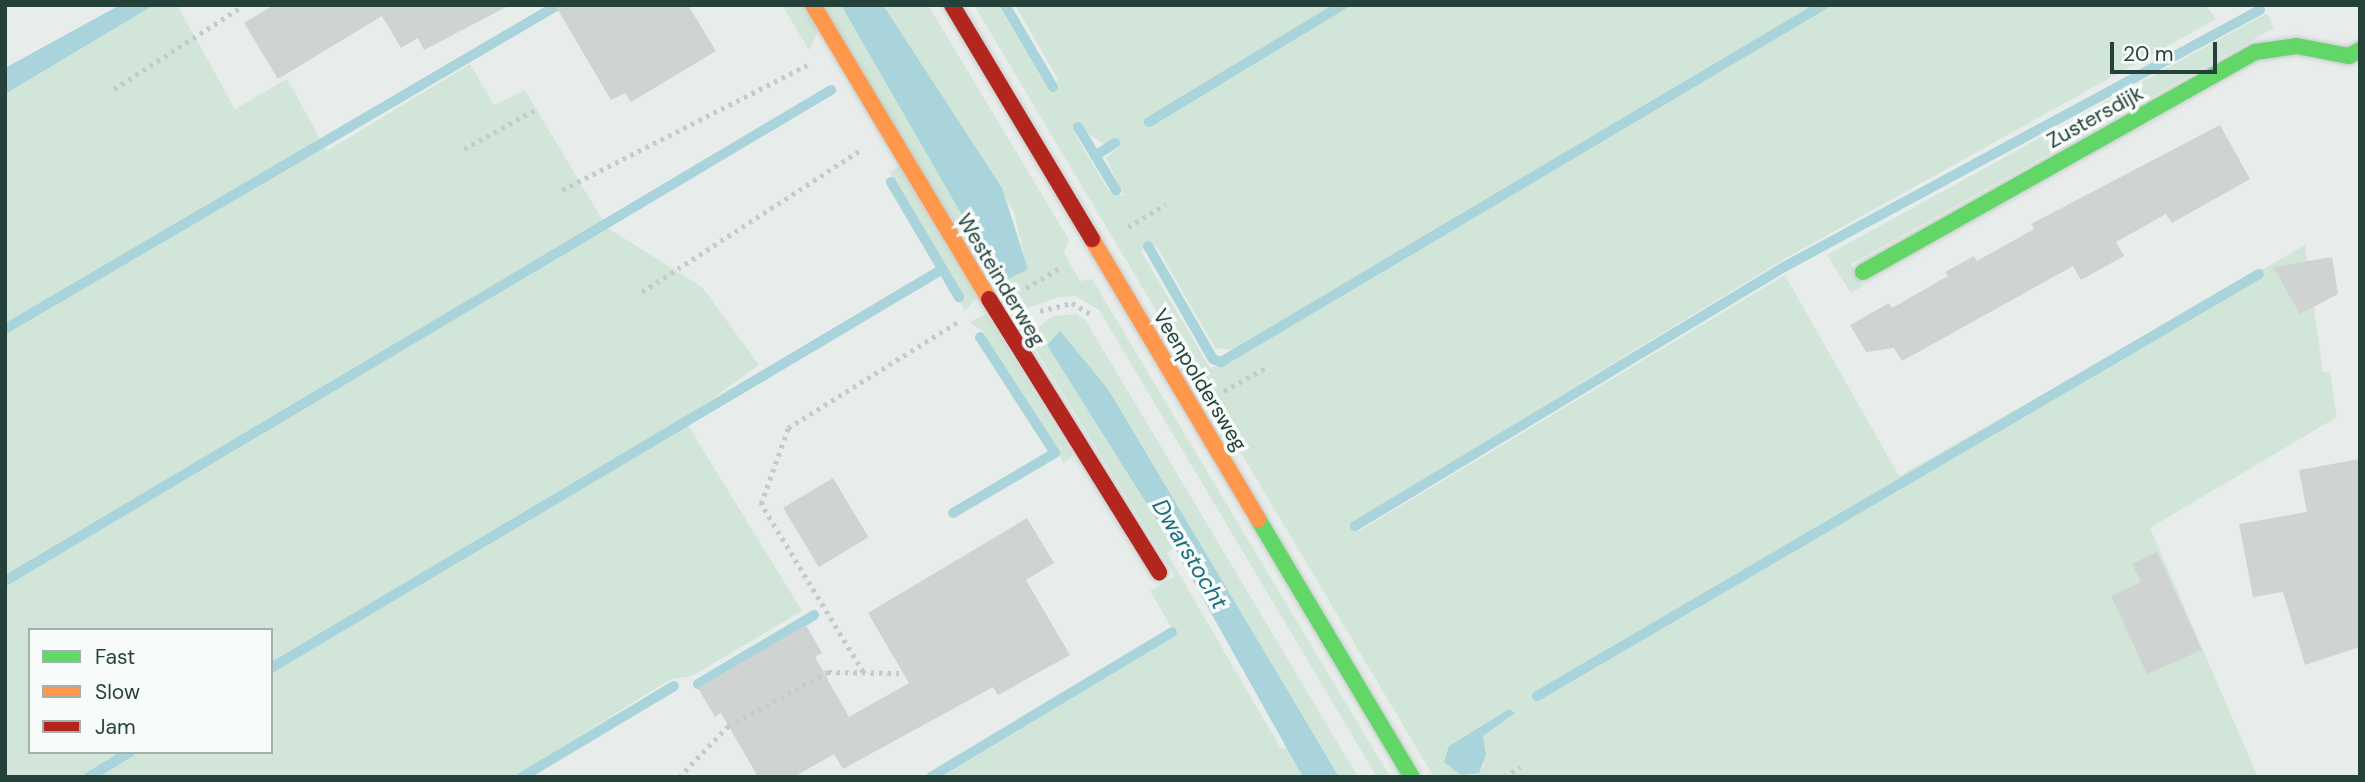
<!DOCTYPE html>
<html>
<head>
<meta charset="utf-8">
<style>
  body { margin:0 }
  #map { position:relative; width:2365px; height:782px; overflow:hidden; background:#e8edeb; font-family:"DM Sans",sans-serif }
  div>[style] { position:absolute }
  .green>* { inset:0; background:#d1e6d8 }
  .water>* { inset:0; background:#a9d4db }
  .stream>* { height:10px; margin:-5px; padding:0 5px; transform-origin:5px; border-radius:5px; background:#a9d4db }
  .building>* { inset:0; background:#cfd4d2; transform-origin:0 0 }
  .path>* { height:4.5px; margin-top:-2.25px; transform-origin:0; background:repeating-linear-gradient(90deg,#c3ccca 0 3.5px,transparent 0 8.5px) }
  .roads { filter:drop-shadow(0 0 2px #c3cbc8) drop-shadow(0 0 2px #c3cbc8) }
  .fast>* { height:16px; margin:-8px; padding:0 8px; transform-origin:8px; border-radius:8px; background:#63d668 }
  .slow>* { height:16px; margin:-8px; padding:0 8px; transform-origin:8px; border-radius:8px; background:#ff974d }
  .jam>* { height:16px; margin:-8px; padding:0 8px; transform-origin:8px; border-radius:8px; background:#b3261e }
  span { translate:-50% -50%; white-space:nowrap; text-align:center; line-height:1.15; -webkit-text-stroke:7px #f7fbf9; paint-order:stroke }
  .street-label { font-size:21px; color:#24423a }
  .water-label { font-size:23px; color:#1c6f80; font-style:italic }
  .frame { position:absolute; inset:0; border:7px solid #24423a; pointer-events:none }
  .legend { position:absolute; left:28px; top:628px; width:245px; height:126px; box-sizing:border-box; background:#f7fbf9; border:2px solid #a3b1ad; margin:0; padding:9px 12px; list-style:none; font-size:21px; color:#24423a }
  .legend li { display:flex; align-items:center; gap:14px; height:35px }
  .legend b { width:35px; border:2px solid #a3b1ad }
  .scale { position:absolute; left:2110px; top:42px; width:107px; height:32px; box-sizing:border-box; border:4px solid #24423a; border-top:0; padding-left:9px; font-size:21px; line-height:24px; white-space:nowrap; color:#24423a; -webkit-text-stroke:5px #f7fbf9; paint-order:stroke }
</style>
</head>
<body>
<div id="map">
  <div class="green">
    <i style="clip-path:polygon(154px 5px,177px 5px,235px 109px,287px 79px,327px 151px,470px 64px,494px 105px,525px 90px,603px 221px,5px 578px,5px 94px)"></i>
    <i style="clip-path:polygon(782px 5px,803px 5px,818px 31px,809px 50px)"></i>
    <i style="clip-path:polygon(821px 5px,841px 5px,1001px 283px,1027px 269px,1014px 212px,883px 5px,928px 5px,1069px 240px,1064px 253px,1069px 262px,1080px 281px,1092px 279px,1390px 777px,1377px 777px,1099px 310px,1076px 296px,1059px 297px,1005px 316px)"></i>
    <i style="clip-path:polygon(evenodd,974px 5px,999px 5px,1046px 86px,1054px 88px,1058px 79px,1015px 5px,2205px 5px,2216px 19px,1781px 261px,1353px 522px,1359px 531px,1785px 275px,1899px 476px,2305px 245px,2323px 372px,2330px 372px,2337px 417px,2150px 528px,2258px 777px,1434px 777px,974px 5px,1077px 125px,1105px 145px,1115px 139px,1119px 147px,1106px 158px,1124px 196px,1108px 190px,1076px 136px,1077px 125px,974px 5px,1146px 244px,1157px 247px,1215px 348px,1230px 350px,1236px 361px,1210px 368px,1141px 251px,1146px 244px,974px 5px,1509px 709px,1515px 713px,1483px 736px,1484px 767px,1451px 761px,1449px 746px,1509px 709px)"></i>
    <i style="clip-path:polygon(2267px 13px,2274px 28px,1851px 264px,1863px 286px,1851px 293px,1827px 255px)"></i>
    <i style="clip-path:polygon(899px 167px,977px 298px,965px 311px,890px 172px)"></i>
    <i style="clip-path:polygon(evenodd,606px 227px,702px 287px,759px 365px,684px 419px,802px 611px,692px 676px,671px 679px,514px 777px,5px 777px,5px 584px,606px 227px,30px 630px,271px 630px,271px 752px,30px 752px,30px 630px)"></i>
    <i style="clip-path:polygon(986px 314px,1073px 455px,1064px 463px,983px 332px,970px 322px)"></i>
    <i style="clip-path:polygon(1077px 314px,1086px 321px,1358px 777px,1339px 777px,1108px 389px,1073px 353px,1174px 547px,1167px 553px,1281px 749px,1287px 747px,1303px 777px,942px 777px,1176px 635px,1150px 591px,1175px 576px,1027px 335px,1053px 316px)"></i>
  </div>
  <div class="water">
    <i style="clip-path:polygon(120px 5px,154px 5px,5px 94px,5px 68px)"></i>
    <i style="clip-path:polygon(841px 5px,883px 5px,1002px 188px,1028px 269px,1001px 283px)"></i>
    <i style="clip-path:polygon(1060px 331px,1108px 389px,1339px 777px,1303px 777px,1174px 547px,1047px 345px)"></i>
    <i style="clip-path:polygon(1509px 709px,1515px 713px,1483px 736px,1486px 755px,1479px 773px,1461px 775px,1444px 762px,1449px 746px)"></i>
  </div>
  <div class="stream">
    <i style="left:1005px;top:5px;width:95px;rotate:59.7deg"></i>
    <i style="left:1149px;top:122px;width:226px;rotate:-31.2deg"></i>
    <i style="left:1078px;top:127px;width:74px;rotate:58.9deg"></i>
    <i style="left:1095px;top:156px;width:24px;rotate:-33deg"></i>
    <i style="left:891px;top:182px;width:134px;rotate:59.4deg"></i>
    <i style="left:1148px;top:246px;width:130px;rotate:60.1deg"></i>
    <i style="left:1213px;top:359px;width:9px;rotate:21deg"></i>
    <i style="left:1221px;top:362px;width:700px;rotate:-30.67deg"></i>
    <i style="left:5px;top:329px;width:641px;rotate:-30.37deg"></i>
    <i style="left:953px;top:513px;width:118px;rotate:-30.5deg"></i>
    <i style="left:1055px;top:453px;width:138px;rotate:-122.9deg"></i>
    <i style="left:1355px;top:526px;width:501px;rotate:-31.12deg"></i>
    <i style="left:1784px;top:267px;width:541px;rotate:-28.37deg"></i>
    <i style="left:5px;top:581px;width:961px;rotate:-30.73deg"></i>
    <i style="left:271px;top:668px;width:779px;rotate:-30.71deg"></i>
    <i style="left:698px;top:684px;width:135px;rotate:-30.7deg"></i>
    <i style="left:1537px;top:696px;width:836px;rotate:-30.31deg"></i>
    <i style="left:89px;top:777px;width:48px;rotate:-31.4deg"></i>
    <i style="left:522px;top:777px;width:177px;rotate:-30.9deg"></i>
    <i style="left:931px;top:777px;width:281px;rotate:-31deg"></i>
  </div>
  <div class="building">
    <i style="clip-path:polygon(274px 5px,510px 5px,424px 50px,418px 38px,401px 48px,382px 16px,278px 79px,244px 23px)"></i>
    <i style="clip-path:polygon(555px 5px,688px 5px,716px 51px,631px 102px,625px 93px,611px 100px)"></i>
    <i style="clip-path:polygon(2220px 125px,2250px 179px,2172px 223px,2166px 214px,2116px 242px,2124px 256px,2081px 280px,2073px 266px,1902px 361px,1894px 348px,1866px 352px,1850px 325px,1889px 303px,1892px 308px,1948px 276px,1945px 272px,1974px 256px,1977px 261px,2034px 229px,2031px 224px)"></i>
    <i style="clip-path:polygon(2332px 257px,2338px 294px,2300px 314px,2273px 267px)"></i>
    <i style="clip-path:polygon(2360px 459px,2360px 647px,2305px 665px,2283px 592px,2253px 597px,2239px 524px,2307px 512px,2299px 470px)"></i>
    <i style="left:833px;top:478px;width:69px;height:58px;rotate:59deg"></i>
    <i style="clip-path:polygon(1027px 518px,1054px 563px,1026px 580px,1070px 655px,998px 695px,993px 687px,843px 769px,834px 754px,794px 777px,758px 777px,721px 713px,715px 717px,698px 688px,806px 625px,822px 653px,815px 657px,849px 717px,909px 683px,868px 613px)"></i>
    <i style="clip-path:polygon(2157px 552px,2202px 650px,2147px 674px,2111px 596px,2141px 582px,2132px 564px)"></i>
  </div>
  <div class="path">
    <i style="left:114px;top:89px;width:148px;rotate:-32.8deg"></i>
    <i style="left:464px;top:149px;width:82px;rotate:-29.1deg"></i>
    <i style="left:562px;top:190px;width:275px;rotate:-27deg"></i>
    <i style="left:1128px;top:227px;width:44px;rotate:-31.2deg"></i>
    <i style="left:1026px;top:288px;width:43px;rotate:-30.7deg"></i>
    <i style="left:642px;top:292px;width:259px;rotate:-33deg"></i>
    <i style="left:1040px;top:311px;width:33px;rotate:-14deg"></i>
    <i style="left:1072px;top:303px;width:21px;rotate:31deg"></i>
    <i style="left:1224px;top:391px;width:47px;rotate:-29.3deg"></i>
    <i style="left:863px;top:672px;width:197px;rotate:-121.3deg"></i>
    <i style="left:761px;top:504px;width:81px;rotate:-70.4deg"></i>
    <i style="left:788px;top:428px;width:202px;rotate:-32deg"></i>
    <i style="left:679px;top:777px;width:71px;rotate:-46.1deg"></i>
    <i style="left:728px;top:726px;width:114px;rotate:-28.4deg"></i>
    <i style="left:828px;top:672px;width:71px;rotate:0.8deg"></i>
    <i style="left:1504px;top:777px;width:19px;rotate:-32deg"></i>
  </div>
  <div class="roads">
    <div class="fast">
      <i style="left:1863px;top:272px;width:450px;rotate:-29.3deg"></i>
      <i style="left:2255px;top:52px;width:42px;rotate:-8.1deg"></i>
      <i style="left:2297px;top:46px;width:53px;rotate:10.9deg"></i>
      <i style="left:2349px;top:56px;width:13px;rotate:-29deg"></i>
      <i style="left:1258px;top:519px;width:300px;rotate:59.2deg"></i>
    </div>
    <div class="slow">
      <i style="left:813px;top:5px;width:343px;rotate:59.1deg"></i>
      <i style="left:1092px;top:239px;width:326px;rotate:59.3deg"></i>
    </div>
    <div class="jam">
      <i style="left:952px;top:5px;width:273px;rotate:59.1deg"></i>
      <i style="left:989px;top:299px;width:322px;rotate:58.1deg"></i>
    </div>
  </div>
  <div class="street-label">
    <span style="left:2095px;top:117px;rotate:-29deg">Zustersdijk</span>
    <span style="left:1001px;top:280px;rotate:59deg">Westeinderweg</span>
    <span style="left:1200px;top:380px;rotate:59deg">Veenpoldersweg</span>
  </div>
  <div class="water-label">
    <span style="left:1190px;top:554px;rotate:59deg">Dwarstocht</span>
  </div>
  <div class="frame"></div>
  <ul class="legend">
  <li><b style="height:9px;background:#63d668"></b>Fast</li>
  <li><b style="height:9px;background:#ff974d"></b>Slow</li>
  <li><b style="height:9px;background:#b3261e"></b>Jam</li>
  </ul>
  <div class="scale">20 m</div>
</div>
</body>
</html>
